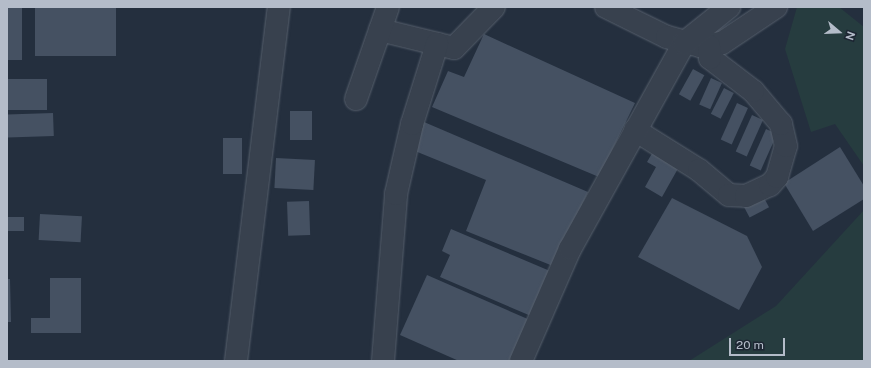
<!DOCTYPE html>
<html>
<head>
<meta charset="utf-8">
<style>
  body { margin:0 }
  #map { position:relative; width:871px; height:368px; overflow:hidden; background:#242f3e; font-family:"Public Sans",sans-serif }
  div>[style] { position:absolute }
  .green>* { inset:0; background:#263c3f }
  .building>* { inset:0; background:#455162; transform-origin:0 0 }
  .roads { filter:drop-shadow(0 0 1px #565f6c) drop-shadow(0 0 1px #565f6c) }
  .minor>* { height:22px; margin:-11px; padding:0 11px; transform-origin:11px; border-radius:11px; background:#38414e }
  span { translate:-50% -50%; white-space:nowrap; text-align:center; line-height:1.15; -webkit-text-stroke:3px #1d2633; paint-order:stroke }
  .frame { position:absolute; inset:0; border:8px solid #b4bcc9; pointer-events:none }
  .north { position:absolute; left:819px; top:12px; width:40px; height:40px; -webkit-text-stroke:3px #1d2633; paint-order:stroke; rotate:109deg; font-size:11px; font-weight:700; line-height:16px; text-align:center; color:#b4bcc9 }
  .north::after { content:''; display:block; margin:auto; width:14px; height:18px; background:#b4bcc9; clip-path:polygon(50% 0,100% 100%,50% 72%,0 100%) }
  .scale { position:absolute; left:729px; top:338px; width:56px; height:18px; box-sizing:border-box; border:2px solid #b4bcc9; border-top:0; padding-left:5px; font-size:12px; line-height:14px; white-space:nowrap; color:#b4bcc9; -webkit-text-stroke:3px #1d2633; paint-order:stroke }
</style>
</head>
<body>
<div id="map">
  <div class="green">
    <i style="clip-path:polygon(797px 7px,839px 7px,864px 27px,864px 166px,835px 124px,811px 132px,785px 49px)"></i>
    <i style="clip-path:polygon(864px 210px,864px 361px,689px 361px,776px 306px)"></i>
  </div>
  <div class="building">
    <i style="left:7px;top:7px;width:15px;height:53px"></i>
    <i style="left:35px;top:7px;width:81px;height:49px"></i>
    <i style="clip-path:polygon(484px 34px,635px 103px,599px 177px,432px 107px,448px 71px,464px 77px)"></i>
    <i style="left:693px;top:69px;width:13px;height:29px;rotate:29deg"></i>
    <i style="left:711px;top:78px;width:12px;height:29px;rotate:24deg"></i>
    <i style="left:47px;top:79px;width:31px;height:40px;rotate:90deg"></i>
    <i style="left:724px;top:88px;width:11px;height:29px;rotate:27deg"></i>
    <i style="left:737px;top:103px;width:12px;height:40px;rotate:24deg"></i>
    <i style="left:312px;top:111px;width:29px;height:22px;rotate:90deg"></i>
    <i style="left:53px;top:113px;width:23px;height:46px;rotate:88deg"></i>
    <i style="left:752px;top:115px;width:12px;height:40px;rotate:24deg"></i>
    <i style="clip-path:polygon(424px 122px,588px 192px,553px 266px,466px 231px,486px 180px,415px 151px)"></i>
    <i style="left:766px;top:129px;width:12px;height:40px;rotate:24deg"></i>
    <i style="left:223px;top:138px;width:19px;height:36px"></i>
    <i style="clip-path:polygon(840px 147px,864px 186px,864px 199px,813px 231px,784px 183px)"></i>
    <i style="clip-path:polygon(654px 150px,680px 165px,662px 197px,645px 187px,656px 167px,647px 162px)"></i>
    <i style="left:276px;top:158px;width:39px;height:30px;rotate:3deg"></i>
    <i style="left:762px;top:194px;width:15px;height:22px;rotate:62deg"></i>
    <i style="clip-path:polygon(672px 198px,747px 236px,762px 267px,739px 310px,638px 257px)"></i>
    <i style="left:309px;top:201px;width:34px;height:22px;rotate:88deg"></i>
    <i style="left:40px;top:214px;width:42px;height:26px;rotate:3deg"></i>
    <i style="left:7px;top:217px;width:17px;height:14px"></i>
    <i style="clip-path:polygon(451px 229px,550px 271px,531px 316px,440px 277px,450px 255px,442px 251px)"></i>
    <i style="clip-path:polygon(427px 275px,530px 320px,512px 361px,459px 361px,400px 335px)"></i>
    <i style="clip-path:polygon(50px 278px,81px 278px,81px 333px,31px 333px,31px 318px,50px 318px)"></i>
    <i style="clip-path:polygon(7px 279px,10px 279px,11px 322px,7px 322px)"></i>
  </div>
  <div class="roads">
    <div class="minor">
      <i style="left:606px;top:7px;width:68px;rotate:26.2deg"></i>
      <i style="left:667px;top:37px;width:34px;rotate:15deg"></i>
      <i style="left:700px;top:46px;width:22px;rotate:-8deg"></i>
      <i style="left:722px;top:43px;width:65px;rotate:-33.7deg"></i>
      <i style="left:380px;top:30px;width:76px;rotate:13.7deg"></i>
      <i style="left:454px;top:48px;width:57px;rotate:-45.7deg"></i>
      <i style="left:356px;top:99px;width:97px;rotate:-70.8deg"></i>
      <i style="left:635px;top:130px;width:75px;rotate:32deg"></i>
      <i style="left:699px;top:170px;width:39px;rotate:40deg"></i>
      <i style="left:729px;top:195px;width:17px;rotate:3deg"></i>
      <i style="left:746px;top:196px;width:26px;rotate:-25deg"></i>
      <i style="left:770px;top:185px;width:11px;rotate:-49deg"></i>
      <i style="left:777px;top:177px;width:32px;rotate:-74deg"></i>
      <i style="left:786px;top:146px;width:23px;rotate:-103deg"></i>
      <i style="left:781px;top:124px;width:43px;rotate:-130.3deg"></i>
      <i style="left:753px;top:91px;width:54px;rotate:-142.5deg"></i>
      <i style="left:710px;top:58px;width:12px;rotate:-95deg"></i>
      <i style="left:236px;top:361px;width:357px;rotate:-83.1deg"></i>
      <i style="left:383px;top:361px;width:168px;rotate:-85.5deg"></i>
      <i style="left:396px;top:194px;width:72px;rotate:-77.1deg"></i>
      <i style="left:412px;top:124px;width:84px;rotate:-72.6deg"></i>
      <i style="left:521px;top:361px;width:122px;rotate:-66.4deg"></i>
      <i style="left:570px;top:249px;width:235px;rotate:-61deg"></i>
      <i style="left:684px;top:43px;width:58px;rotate:-38.7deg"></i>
    </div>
  </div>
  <div class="frame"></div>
  <div class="north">N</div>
  <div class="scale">20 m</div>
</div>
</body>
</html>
